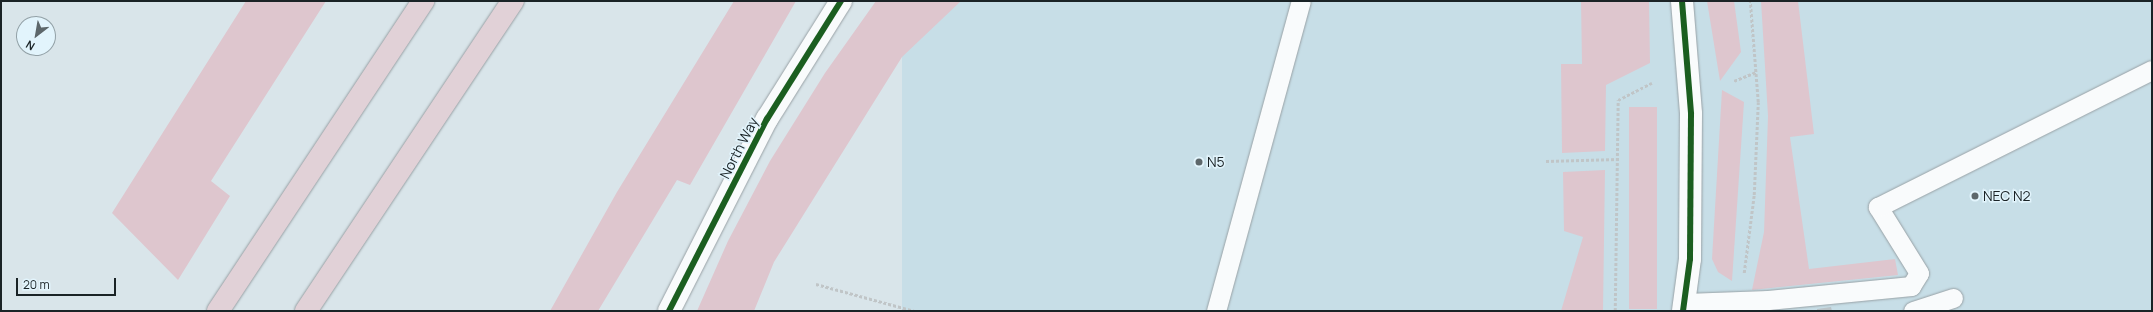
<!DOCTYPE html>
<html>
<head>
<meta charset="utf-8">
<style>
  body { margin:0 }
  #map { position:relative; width:2153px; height:312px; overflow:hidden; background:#d9e5ea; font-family:Manrope,sans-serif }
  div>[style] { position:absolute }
  .built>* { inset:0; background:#c7dee7; transform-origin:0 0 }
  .green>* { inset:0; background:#dec6ce; transform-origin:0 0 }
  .building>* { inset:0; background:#bac3c7 }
  .path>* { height:2.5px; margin-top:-1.25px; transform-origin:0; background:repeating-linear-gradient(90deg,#c0c5c7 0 3px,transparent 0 5px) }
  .roads { filter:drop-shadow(0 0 1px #98a1a5) drop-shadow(0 0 1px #98a1a5) }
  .lane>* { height:19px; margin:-9.5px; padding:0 9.5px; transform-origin:9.5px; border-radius:9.5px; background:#f9fbfc }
  .street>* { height:22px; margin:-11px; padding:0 11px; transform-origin:11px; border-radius:11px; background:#f9fbfc }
  .secondary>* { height:22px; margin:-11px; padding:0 11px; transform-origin:11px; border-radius:11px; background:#f9fbfc }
  .highway>* { height:22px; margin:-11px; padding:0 11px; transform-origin:11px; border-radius:11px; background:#e1d1d7 }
  .cycleway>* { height:6px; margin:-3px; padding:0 3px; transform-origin:3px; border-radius:3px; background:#1b5e20 }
  .dots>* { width:11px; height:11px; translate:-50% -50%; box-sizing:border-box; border:2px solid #e2f4fc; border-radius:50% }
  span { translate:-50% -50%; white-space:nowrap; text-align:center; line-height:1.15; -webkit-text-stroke:3px #e2f4fc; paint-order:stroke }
  .street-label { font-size:14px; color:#1a2326 }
  .poi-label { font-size:14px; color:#1a2326 }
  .left { translate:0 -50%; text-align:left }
  .frame { position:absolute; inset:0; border:2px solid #1a2326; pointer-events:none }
  .north { position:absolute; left:16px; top:16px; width:40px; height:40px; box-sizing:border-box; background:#e2f4fc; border:1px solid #92a0a6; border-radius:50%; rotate:211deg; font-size:11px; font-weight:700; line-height:16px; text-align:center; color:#1a2326 }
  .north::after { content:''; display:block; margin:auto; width:14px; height:18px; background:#5d676b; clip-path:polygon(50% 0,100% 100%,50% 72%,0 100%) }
  .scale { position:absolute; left:16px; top:278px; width:100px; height:18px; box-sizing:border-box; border:2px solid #1a2326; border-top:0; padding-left:5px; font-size:12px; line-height:14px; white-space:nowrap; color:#1a2326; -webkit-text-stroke:3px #e2f4fc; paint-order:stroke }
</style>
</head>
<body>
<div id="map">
  <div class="built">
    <i style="left:902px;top:1px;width:1250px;height:359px"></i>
  </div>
  <div class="green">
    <i style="clip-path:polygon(246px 1px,326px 1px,211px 181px,230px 196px,178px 280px,112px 213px)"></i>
    <i style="clip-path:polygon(734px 1px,796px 1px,690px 185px,677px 180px,598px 311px,550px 311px,617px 192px)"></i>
    <i style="clip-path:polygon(876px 1px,961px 1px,902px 57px,774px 262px,754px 311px,697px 311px,728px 241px,770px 161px,825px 73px)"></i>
    <i style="clip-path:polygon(1581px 1px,1649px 1px,1650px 63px,1606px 85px,1605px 151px,1562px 153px,1561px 64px,1582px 64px)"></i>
    <i style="clip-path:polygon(1707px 1px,1734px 1px,1741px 52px,1720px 81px)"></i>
    <i style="clip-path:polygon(1761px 1px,1798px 1px,1814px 134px,1790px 137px,1809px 269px,1895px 259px,1898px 275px,1752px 290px,1764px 232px,1768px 116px)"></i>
    <i style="clip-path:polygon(1722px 90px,1744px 102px,1732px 281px,1718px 272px,1712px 259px)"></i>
    <i style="left:1657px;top:107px;width:202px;height:28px;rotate:90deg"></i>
    <i style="clip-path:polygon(1605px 170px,1603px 311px,1561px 311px,1583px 237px,1564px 231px,1563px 172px)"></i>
  </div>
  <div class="building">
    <i style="clip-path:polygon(1831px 307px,1832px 311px,1817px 311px,1817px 309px)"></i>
  </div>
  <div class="path">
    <i style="left:1734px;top:81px;width:24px;rotate:-22deg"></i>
    <i style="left:1546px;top:161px;width:73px;rotate:-1.6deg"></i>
    <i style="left:1744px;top:273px;width:79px;rotate:-82.7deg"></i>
    <i style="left:1754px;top:195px;width:93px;rotate:-87.5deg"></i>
    <i style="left:1758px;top:102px;width:101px;rotate:-94.5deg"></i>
    <i style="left:816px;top:284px;width:103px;rotate:15.3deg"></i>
    <i style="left:1615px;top:311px;width:211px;rotate:-89.2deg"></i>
    <i style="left:1618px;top:100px;width:38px;rotate:-27deg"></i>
  </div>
  <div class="roads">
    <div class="lane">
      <i style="left:1685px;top:303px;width:83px;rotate:-2.1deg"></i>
      <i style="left:1768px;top:300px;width:144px;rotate:-5.6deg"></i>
      <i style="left:1911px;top:286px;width:15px;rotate:-58deg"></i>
      <i style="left:1919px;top:273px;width:78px;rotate:-121.8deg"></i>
      <i style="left:1878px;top:207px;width:306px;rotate:-26.6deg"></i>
      <i style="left:1216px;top:311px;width:321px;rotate:-74.7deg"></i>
      <i style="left:1913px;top:311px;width:42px;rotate:-18deg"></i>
    </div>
    <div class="street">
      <i style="left:1682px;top:1px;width:113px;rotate:85.4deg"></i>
      <i style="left:1691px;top:114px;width:145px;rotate:90.4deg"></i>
      <i style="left:1690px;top:259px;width:52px;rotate:97.7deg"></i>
    </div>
    <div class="secondary">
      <i style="left:669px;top:311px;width:216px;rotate:-63deg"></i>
      <i style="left:767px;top:119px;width:139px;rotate:-57.9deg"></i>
    </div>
    <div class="highway">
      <i style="left:218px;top:311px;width:372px;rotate:-56.5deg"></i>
      <i style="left:306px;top:311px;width:373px;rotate:-56.3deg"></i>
    </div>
  </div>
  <div class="cycleway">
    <i style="left:1682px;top:1px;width:113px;rotate:85.4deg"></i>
    <i style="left:1691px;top:114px;width:145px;rotate:90.4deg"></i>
    <i style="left:1690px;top:259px;width:52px;rotate:97.7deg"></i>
    <i style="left:669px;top:311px;width:216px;rotate:-63deg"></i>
    <i style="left:767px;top:119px;width:139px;rotate:-57.9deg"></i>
  </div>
  <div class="dots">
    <i style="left:1199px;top:162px;background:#5d676b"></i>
    <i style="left:1975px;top:196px;background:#5d676b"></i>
  </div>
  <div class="street-label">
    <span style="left:739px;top:148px;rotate:-63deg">North Way</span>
  </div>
  <div class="poi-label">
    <span class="left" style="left:1207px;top:162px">N5</span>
    <span class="left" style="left:1983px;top:196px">NEC N2</span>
  </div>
  <div class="frame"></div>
  <div class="north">N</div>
  <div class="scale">20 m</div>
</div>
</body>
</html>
